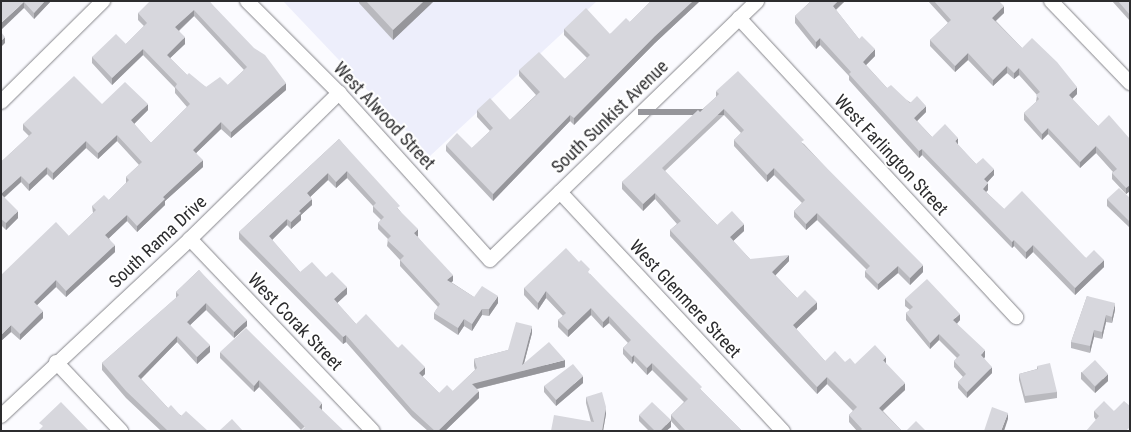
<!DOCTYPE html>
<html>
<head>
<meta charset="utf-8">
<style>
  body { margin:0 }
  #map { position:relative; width:1131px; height:432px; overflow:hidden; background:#fbfbff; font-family:"Roboto Condensed",sans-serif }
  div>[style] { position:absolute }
  .built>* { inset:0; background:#edeefb }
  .roads { filter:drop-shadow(0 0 1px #85858a) drop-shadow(0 0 1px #85858a) }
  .street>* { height:14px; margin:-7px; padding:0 7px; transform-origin:7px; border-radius:7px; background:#fff }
  .wall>* { inset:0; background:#b9b9be }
  .shaded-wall>* { inset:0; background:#96969b; transform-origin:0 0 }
  .building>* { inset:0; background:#d7d7dd; transform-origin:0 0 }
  span { translate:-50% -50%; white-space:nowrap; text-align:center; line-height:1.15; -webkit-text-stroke:4px #fff; paint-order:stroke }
  .street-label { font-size:18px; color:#2c2c2e }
  .frame { position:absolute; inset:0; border:2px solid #2c2c2e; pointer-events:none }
</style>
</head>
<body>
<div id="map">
  <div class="built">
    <i style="clip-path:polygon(283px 1px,597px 1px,430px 156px)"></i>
  </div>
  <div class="roads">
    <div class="street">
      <i style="left:247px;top:1px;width:130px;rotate:45deg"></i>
      <i style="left:339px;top:93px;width:225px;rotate:47.9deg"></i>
      <i style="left:490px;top:260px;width:372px;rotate:-44.1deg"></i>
      <i style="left:1051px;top:1px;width:114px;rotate:46.1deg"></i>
      <i style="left:739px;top:18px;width:408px;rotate:47.2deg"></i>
      <i style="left:1px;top:102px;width:144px;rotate:-44.7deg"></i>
      <i style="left:560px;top:192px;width:327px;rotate:47deg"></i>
      <i style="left:190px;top:239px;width:265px;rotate:46.4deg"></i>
      <i style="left:56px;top:362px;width:95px;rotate:46.7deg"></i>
      <i style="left:1px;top:416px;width:259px;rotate:-43.1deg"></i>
      <i style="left:190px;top:239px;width:209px;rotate:-44.4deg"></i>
    </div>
  </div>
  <div class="wall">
    <i style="clip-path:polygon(1px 1px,51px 1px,34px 19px,24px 8px)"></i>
    <i style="clip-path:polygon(evenodd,209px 1px,286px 90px,231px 138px,221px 129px,196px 153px,203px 167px,165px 201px,165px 205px,137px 232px,127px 221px,109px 238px,115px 252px,66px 297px,56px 287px,37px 305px,43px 318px,20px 340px,11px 332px,1px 341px,69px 236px,93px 213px,92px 206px,109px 200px,126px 183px,126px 177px,139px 165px,117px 141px,98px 159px,86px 148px,53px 180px,47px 174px,29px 191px,21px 182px,4px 198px,18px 218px,6px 230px,1px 225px,1px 160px,2px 161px,29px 136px,23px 130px,23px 124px,102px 104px,148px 110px,134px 124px,151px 143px,187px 107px,175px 93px,175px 88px,143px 55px,112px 85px,92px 63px,92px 57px,126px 44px,144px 26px,138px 20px,138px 13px,209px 1px,194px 16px,244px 70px,228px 85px,206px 87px,187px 75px,170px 58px,185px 44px,179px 31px,194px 16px)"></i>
    <i style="clip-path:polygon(359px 1px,434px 1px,393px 40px,359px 3px)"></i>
    <i style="clip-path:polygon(651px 1px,700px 1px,655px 43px,574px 125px,570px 121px,493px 201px,446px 151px,446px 145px,472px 148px,490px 131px,477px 117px,477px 110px,510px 120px,536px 95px,519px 76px,519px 70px,565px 79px,587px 58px,564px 35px,564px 29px,610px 34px,630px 22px)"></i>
    <i style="clip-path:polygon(811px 1px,845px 1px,836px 10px,859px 39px,875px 56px,866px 65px,887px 88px,926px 112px,917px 121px,932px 137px,958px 145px,976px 164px,994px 175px,987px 182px,988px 190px,986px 192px,1004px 209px,1086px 258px,1104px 267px,1075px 295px,1033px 252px,1026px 259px,1014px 246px,1012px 248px,922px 155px,919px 158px,849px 80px,849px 76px,820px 45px,816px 49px,795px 23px,795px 16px)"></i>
    <i style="clip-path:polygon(928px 1px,999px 1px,1004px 13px,996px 21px,1022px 48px,1077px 94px,1072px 99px,1098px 126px,1130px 139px,1130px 191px,1126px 194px,1112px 179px,1112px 173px,1113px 172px,1096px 153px,1080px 168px,1048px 134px,1042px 140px,1024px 120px,1024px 113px,1036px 102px,1037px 95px,1019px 75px,1014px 79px,1007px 73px,993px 86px,968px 60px,955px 72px,930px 46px,930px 40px,948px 23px)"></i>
    <i style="clip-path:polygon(1112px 1px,1130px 1px,1130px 21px)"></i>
    <i style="clip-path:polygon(716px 91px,804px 144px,923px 272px,910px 285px,898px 273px,878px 290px,865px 277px,865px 271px,867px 270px,817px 220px,806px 230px,794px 217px,794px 211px,802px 203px,774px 175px,767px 182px,734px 146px,734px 140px,741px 133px,724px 115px,665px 171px,717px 225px,744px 231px,733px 241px,750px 259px,789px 261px,775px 275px,797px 298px,817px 309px,796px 329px,825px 361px,855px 364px,886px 363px,886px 364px,905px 390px,883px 411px,902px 431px,857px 431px,849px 422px,849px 415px,853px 411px,827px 384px,817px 394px,670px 236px,670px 230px,677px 224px,655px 199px,643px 211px,622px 189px,622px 182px,716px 97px)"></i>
    <i style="clip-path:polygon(339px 139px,400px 211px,417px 236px,453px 281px,451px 282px,474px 297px,498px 303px,489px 316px,482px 315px,472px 331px,464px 326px,458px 335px,434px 319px,434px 313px,438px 307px,400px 266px,400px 260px,387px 246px,388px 239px,378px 229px,378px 223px,381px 220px,373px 212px,373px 206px,347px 178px,336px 188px,328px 180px,310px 197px,312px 205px,301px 215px,301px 220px,291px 229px,287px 225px,272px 240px,300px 272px,326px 277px,347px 294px,337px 303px,356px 324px,398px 348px,425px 374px,422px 376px,439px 393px,453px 391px,475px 370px,474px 366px,474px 359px,508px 350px,532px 333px,524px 363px,565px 367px,477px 389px,479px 398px,445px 431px,428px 431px,412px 417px,346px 342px,343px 344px,239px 239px,239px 232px)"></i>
    <i style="clip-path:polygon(1130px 198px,1130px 228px,1107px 206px,1107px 199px)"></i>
    <i style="clip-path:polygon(199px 270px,247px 326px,234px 338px,206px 310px,190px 325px,210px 352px,197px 364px,177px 342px,141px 379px,168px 408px,208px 431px,161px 431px,126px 398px,102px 370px,102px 363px,176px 298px,176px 292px)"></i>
    <i style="clip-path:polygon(590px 274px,702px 391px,742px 431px,680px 431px,671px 421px,671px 415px,684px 402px,652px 370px,647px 375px,634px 361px,632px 364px,623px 354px,623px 348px,628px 343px,609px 323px,603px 328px,591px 315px,568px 337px,558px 327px,558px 320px,563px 316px,546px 298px,538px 310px,524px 295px,524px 288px)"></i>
    <i style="clip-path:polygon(1087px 296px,1115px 310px,1112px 323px,1106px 322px,1102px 339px,1094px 337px,1090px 353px,1071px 348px,1071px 342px)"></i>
    <i style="clip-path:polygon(905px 299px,960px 320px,957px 324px,985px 357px,984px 358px,992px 373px,967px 398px,958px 388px,958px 382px,963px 377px,954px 367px,954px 361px,957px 358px,939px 340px,930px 349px,906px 320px,906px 313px,910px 310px,905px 306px)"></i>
    <i style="clip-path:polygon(220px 352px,322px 410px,301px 430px,259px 387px,254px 392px,220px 358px)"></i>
    <i style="clip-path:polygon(1037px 366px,1057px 392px,1057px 398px,1025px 403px,1019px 380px,1019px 374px,1037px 369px)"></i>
    <i style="clip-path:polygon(1081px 372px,1108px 381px,1095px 393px,1081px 379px)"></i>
    <i style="clip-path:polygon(583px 383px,556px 406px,544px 392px,544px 386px)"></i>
    <i style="clip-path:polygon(586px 397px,606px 414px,603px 431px,551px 431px,591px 422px,586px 403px)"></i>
    <i style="clip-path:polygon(1130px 406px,1096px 420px,1094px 417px,1094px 411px,1114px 411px)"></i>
    <i style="clip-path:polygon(639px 415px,671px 427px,666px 431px,649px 431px,639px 421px)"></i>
  </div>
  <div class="shaded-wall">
    <i style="clip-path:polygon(45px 1px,51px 1px,34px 19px,34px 13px)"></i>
    <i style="clip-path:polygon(424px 1px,434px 1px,393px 40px,393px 30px)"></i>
    <i style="clip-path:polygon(693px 1px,700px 1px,655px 43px,574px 125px,574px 118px,655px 36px)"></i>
    <i style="clip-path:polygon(838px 1px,845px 1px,833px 12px,833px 6px)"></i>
    <i style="clip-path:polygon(24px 2px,24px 8px,1px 30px,1px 23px)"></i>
    <i style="clip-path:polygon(1004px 6px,1004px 13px,992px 24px,992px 18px)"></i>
    <i style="clip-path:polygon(194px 10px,194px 16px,175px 34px,175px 27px)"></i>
    <i style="clip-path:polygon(5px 37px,5px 43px,1px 47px,1px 41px)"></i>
    <i style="clip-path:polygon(185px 37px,185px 44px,167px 61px,167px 55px)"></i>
    <i style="clip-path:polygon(820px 38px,820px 45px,816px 49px,816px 42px)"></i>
    <i style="clip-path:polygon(143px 49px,143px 55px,112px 85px,112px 78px)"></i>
    <i style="clip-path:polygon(875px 49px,875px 56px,863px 68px,863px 62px)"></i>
    <i style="clip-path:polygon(968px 53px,968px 60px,955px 72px,955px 66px)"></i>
    <i style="clip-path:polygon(1007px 66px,1007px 73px,993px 86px,993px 80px)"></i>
    <i style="clip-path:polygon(1019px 68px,1019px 75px,1014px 79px,1014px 73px)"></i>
    <i style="clip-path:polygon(286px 83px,286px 90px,231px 138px,231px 132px)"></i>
    <i style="clip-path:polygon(1077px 87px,1077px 94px,1069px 102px,1069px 95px)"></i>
    <i style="clip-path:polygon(148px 104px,148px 110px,131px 127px,131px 120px)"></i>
    <i style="clip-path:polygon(926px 106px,926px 112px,914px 124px,914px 118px)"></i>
    <i style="left:724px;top:109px;width:6px;height:86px;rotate:90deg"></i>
    <i style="clip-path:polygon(570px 115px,570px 121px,493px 201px,493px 194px)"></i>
    <i style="clip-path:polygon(221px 122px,221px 129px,193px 156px,193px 150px)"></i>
    <i style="clip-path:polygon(1048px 128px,1048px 134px,1042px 140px,1042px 134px)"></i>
    <i style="clip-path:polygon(117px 135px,117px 141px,98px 159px,98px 153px)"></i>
    <i style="clip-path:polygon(958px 138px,958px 145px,955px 141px)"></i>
    <i style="clip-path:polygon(86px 141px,86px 148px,53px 180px,53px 173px)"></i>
    <i style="clip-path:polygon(1096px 146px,1096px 153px,1080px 168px,1080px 162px)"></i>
    <i style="clip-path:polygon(922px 149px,922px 155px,919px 158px,919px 151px)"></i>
    <i style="clip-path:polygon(203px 160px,203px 167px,165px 201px,165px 205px,137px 232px,137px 226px,163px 197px)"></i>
    <i style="clip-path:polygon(47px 167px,47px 174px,29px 191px,29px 184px)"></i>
    <i style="clip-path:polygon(774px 168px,774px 175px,767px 182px,767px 175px)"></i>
    <i style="clip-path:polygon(994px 169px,994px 175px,984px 186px,984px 179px)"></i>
    <i style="clip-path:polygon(347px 171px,347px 178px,336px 188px,336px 182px)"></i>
    <i style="clip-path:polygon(328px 173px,328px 180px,307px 200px,307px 193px)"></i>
    <i style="clip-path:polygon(21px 176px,21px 182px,1px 200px,1px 194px)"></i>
    <i style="clip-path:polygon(988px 183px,988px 190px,983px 195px,983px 189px)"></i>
    <i style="clip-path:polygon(1130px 185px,1130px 191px,1126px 194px,1126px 188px)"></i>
    <i style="clip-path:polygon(655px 193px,655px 199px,643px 211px,643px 204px)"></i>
    <i style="clip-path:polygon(312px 199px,312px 205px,301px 215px,301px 220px,291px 229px,291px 222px,299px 211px)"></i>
    <i style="clip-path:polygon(18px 211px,18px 218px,6px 230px,6px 223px)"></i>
    <i style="clip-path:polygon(817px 213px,817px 220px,806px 230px,806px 224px)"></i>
    <i style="clip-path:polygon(127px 215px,127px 221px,105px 242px,105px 235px)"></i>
    <i style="clip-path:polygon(287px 219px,287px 225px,269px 243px,269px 236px)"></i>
    <i style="clip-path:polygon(744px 224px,744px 231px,730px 244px,730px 237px)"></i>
    <i style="clip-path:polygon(418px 229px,418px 236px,414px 239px,414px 233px)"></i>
    <i style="clip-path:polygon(1014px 240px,1014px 246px,1012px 248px,1012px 242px)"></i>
    <i style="clip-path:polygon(115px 245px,115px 252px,66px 297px,66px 291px)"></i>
    <i style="clip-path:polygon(1033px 245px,1033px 252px,1026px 259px,1026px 252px)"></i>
    <i style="clip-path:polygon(789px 255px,789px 261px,772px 279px,772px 272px)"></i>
    <i style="clip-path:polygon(1104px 260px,1104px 267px,1075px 295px,1075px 288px)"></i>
    <i style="clip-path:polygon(923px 265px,923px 272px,910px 285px,910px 278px)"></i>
    <i style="clip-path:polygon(898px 266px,898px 273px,878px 290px,878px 284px)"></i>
    <i style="clip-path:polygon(453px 275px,453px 281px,447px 286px,447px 280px)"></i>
    <i style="clip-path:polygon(56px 280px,56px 287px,34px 308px,34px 302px)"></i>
    <i style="clip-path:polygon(347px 287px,347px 294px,334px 306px,334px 299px)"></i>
    <i style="clip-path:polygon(546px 291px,546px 298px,538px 310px,538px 303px)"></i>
    <i style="clip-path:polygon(498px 296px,498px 303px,489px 316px,489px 309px)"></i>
    <i style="clip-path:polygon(817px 302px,817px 309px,793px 332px,793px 325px)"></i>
    <i style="clip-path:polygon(206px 303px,206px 310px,187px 328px,187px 322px)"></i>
    <i style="clip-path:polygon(1115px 303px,1115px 310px,1112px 323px,1112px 317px)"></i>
    <i style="clip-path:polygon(591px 308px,591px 315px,568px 337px,568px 330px)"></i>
    <i style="clip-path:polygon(482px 309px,482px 315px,472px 331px,472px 324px)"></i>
    <i style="clip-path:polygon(43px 311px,43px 318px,20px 340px,20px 334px)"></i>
    <i style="clip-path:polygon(960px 314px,960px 320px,953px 327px,953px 320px)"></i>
    <i style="clip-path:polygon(1106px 315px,1106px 322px,1102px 339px,1102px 332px)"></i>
    <i style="clip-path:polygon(609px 316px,609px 323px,603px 328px,603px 322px)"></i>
    <i style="clip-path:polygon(464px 319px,464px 326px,458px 335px,458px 328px)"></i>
    <i style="clip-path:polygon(247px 320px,247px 326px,234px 338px,234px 332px)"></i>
    <i style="clip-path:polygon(11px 325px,11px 332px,1px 341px,1px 335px)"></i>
    <i style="clip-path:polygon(532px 326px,532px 333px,522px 371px,565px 360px,565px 367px,472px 390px,472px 384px,522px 365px)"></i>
    <i style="clip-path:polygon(1094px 330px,1094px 337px,1090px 353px,1090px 346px)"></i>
    <i style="clip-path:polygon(939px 334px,939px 340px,930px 349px,930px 343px)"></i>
    <i style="clip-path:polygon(346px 335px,346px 342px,343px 344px,343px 337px)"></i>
    <i style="clip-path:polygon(177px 336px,177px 342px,138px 382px,138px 376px)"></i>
    <i style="clip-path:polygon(210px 345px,210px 352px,197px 364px,197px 357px)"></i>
    <i style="clip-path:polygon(985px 350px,985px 357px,981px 361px,981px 355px)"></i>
    <i style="clip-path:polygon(634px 355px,634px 361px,632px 364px,632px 357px)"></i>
    <i style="clip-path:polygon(886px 357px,886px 363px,883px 367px,883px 360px)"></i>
    <i style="clip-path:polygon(652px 363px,652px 370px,647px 375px,647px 368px)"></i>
    <i style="clip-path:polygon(425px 367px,425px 374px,419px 380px,419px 373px)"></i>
    <i style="clip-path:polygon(992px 367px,992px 373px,967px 398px,967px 392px)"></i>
    <i style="clip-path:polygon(1108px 374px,1108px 381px,1095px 393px,1095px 387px)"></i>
    <i style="clip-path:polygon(583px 376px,583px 383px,556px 406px,556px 400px)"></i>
    <i style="clip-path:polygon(827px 377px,827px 384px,817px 394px,817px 387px)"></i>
    <i style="clip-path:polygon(259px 380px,259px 387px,254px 392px,254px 386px)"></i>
    <i style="clip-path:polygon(905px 383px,905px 390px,879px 414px,879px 408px)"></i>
    <i style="clip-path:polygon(479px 391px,479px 398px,445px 431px,438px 431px)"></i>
    <i style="clip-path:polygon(322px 403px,322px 410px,319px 413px,319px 407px)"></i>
    <i style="clip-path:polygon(606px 407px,606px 414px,603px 431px,602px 431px)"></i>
    <i style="clip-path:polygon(1008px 413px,1008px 419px,1004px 431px,1001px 431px)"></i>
    <i style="clip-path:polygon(671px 420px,671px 427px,666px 431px,660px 431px)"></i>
  </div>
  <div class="building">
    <i style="clip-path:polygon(1px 1px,45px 1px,34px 13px,24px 2px,1px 23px)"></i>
    <i style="clip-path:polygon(evenodd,150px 1px,209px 1px,254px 48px,265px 55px,286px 83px,231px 132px,221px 122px,193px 150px,203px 160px,163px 197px,165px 199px,137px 226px,127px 215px,105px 235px,115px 245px,66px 291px,56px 280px,34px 302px,43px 311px,20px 334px,11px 325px,1px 335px,1px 275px,56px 222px,69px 236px,96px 210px,92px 206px,104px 195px,109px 200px,129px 180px,126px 177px,142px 162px,117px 135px,98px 153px,86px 141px,53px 173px,47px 167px,29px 184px,21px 176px,1px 194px,1px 160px,2px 161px,32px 133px,23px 124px,74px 76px,102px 104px,125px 82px,148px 104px,131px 120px,151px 143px,190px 104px,175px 87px,177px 84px,143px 49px,112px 78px,92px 57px,116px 34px,126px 44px,147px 23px,138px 13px,150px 1px,194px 10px,247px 67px,228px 85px,220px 77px,206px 87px,189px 73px,187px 75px,167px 55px,185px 37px,175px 27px,194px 10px)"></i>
    <i style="clip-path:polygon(366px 1px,424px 1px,393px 30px)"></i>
    <i style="clip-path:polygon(651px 1px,693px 1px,655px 36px,574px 118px,570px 115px,493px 194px,446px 145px,457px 133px,472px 148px,493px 128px,477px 110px,490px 98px,510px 120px,540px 92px,519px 70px,539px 52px,565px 79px,590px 55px,564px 29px,586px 8px,610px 34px,626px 18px,630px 22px)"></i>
    <i style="clip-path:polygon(811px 1px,838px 1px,833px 6px,859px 39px,862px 36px,875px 49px,863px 62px,887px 88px,891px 85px,910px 103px,917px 96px,926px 106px,914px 118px,932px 137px,945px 124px,958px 138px,955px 141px,976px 164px,983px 158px,994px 169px,984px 179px,988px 183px,983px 189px,1004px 209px,1022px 191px,1086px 258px,1094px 250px,1104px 260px,1075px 288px,1033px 245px,1026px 252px,1014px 240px,1012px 242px,922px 149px,919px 151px,849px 74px,851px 72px,820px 38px,816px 42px,795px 16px)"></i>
    <i style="clip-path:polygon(934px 1px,999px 1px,1004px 6px,992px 18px,1022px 48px,1032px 38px,1057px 62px,1077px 87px,1069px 95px,1098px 126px,1109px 115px,1130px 139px,1130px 185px,1126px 188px,1112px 173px,1117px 169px,1096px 146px,1080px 162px,1048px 128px,1042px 134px,1024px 113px,1039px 99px,1036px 95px,1040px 92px,1019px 68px,1014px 73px,1007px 66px,993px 80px,968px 53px,955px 66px,930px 40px,951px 20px)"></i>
    <i style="clip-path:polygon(1118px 1px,1130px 1px,1130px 15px)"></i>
    <i style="clip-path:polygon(1px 32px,5px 37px,1px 41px)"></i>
    <i style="clip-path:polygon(738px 71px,804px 140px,801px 142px,923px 265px,910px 278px,898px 266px,878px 284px,865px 271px,870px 266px,817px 213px,806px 224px,794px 211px,805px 200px,774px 168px,767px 175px,734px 140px,744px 130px,724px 109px,662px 168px,717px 225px,732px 211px,744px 224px,730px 237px,750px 259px,789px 255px,772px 272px,797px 298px,805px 290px,817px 302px,793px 325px,825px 361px,835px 351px,845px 362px,850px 358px,855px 364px,875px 345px,886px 357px,883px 360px,905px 383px,879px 408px,902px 431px,860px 431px,862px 429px,849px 415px,857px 407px,827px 377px,817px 387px,670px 230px,681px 221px,655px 193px,643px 204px,622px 182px,698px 110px,700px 112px,719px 94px,716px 91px)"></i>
    <i style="clip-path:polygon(339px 139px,400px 206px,397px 208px,418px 229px,414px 233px,453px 275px,447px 280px,474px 297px,482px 286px,498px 296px,489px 309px,482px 309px,472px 324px,464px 319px,458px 328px,434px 313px,440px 304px,400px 260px,404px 256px,387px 240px,391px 236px,378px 223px,384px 217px,373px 206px,376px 203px,347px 171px,336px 182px,328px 173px,307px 193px,312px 199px,299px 211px,301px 213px,291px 222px,287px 219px,269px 236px,300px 272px,312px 262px,326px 277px,332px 272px,347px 287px,334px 299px,356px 324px,366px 314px,398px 348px,402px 344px,425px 367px,419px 373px,439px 393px,447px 385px,453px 391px,477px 368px,474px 359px,508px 350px,516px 322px,532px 326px,522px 365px,549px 342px,565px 360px,472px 384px,479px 391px,438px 431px,435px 431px,412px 410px,346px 335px,343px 337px,239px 232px)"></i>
    <i style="clip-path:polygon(1119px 188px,1130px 198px,1130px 222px,1107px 199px)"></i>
    <i style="clip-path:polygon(1px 194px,18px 211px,6px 223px,1px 219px)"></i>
    <i style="clip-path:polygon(566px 248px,579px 262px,581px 260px,590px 269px,588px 272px,702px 387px,700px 389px,742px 431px,686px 431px,671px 415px,688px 399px,652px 363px,647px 368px,634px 355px,632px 357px,623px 348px,631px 340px,609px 316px,603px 322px,591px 308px,568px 330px,558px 320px,566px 313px,546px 291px,538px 303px,524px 288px)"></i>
    <i style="clip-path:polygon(199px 270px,247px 320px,234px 332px,206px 303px,187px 322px,210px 345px,197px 357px,177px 336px,138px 376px,168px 408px,171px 405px,181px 416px,186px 411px,208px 431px,168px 431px,126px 391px,102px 363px,179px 295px,176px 292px)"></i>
    <i style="clip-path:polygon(927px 279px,960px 314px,953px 320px,985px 350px,981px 355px,992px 367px,967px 392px,958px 382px,966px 374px,954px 361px,960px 355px,939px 334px,930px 343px,906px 313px,913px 307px,905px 299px)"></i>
    <i style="clip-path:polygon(1087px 296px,1115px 303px,1112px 317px,1106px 315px,1102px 332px,1094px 330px,1090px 346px,1071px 342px)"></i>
    <i style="clip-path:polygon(246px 328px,322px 403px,319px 407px,344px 431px,301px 431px,305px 427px,259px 380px,254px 386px,220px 352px)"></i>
    <i style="left:1095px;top:360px;width:19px;height:18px;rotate:47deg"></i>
    <i style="clip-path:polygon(1050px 363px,1057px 392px,1025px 396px,1019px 374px,1038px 369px,1037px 366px)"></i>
    <i style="clip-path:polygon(573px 364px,583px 376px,556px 400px,544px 386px)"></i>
    <i style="clip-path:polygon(602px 392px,606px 407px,602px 431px,551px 431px,554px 415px,594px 422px,586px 397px)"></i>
    <i style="clip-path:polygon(1104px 401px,1114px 411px,1124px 401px,1130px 406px,1130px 427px,1126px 431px,1086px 431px,1099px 416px,1094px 411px)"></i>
    <i style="clip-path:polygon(61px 402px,89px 431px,38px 431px,43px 426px,39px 423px)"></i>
    <i style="clip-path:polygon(652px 402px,671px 420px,660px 431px,655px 431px,639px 415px)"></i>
    <i style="clip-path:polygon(992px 407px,1008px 413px,1001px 431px,984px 431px)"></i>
    <i style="clip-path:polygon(232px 419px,243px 431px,219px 431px)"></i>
    <i style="clip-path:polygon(916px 421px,926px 431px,906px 431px)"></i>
  </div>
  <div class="street-label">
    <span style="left:384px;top:116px;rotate:47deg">West Alwood Street</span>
    <span style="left:610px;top:117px;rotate:-44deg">South Sunkist Avenue</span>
    <span style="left:891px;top:155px;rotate:47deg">West Farlington Street</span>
    <span style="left:158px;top:242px;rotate:-43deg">South Rama Drive</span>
    <span style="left:685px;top:299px;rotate:47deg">West Glenmere Street</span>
    <span style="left:295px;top:322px;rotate:46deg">West Corak Street</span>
  </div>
  <div class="frame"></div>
</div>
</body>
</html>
